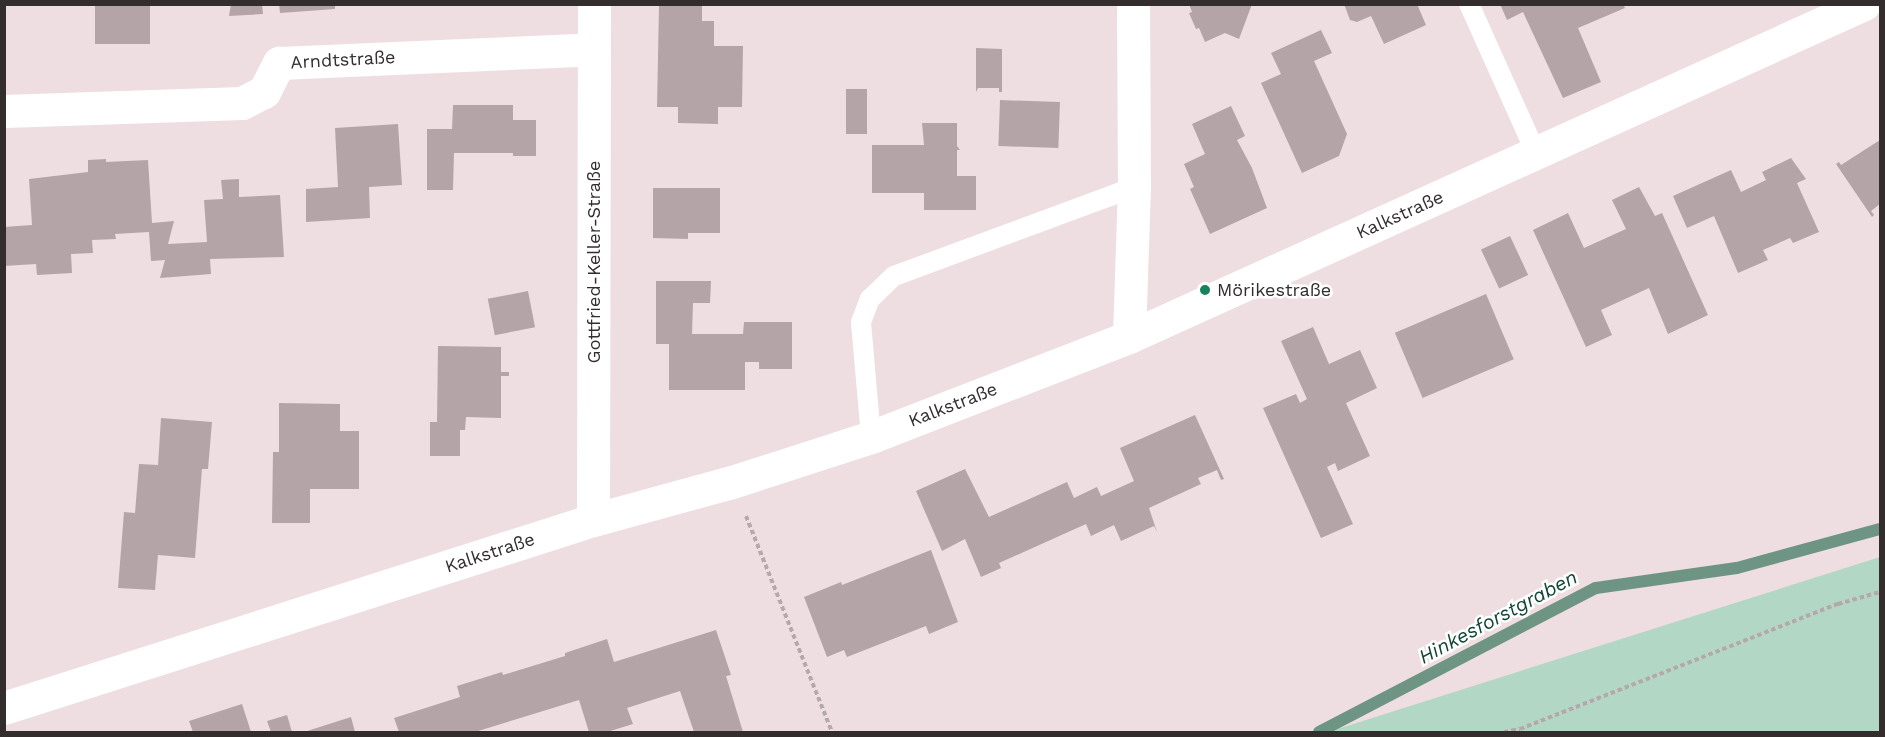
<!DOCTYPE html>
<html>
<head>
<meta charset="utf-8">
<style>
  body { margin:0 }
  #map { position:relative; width:1885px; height:737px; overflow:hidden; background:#efdee1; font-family:"Work Sans",sans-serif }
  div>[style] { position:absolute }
  .green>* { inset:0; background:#b3d7c5 }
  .stream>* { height:12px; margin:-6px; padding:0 6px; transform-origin:6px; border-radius:6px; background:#6e9583 }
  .building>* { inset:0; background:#b4a4a7; transform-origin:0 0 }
  .path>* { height:4px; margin-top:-2px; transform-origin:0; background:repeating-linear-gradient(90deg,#b5a8aa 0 4.5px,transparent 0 7.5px) }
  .lane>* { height:20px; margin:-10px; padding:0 10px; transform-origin:10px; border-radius:10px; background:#fff }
  .street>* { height:33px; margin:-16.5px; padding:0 16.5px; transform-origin:16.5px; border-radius:16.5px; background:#fff }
  .dots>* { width:16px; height:16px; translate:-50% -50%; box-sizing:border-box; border:3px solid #fff; border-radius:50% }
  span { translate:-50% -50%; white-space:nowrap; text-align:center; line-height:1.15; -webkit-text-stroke:5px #fff; paint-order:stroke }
  .street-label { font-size:18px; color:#332d2e }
  .poi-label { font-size:18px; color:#332d2e }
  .left { translate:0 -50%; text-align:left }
  .water-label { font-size:20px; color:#104632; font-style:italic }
  .frame { position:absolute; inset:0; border:6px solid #332d2e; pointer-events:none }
</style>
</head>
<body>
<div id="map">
  <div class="green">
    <i style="clip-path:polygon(1880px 557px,1880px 732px,1328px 732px)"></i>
  </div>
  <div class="stream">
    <i style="left:1319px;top:732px;width:312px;rotate:-27.5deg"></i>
    <i style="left:1596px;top:588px;width:142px;rotate:-8.1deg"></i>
    <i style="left:1737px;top:568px;width:148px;rotate:-15.3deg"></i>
  </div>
  <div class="building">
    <i style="left:95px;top:4px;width:55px;height:40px"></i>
    <i style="clip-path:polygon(231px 4px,262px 4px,263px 14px,229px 16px)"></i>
    <i style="clip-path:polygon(279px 4px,335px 4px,335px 9px,280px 13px)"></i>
    <i style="clip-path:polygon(1189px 4px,1252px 4px,1239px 39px,1225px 33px,1205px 42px,1199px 28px,1196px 29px,1189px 13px,1192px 12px)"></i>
    <i style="clip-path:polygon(1344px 4px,1417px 4px,1426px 25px,1384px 44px,1371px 16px,1357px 22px,1350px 20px)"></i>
    <i style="clip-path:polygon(1500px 4px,1623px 4px,1625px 8px,1578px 28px,1601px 82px,1563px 98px,1523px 12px,1507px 20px)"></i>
    <i style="clip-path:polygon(659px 5px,702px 5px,702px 21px,714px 21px,714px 46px,743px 46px,742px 107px,718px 107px,718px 124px,678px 123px,678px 107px,657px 107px)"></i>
    <i style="clip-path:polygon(1321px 30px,1332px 53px,1314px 61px,1347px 134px,1339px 156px,1302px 173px,1261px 83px,1281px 74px,1271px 53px)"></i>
    <i style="clip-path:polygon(976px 48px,1002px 49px,1002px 92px,999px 92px,999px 88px,978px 88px,976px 92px)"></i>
    <i style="left:846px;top:89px;width:21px;height:45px"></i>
    <i style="left:1000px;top:100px;width:60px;height:46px;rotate:2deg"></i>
    <i style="clip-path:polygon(453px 105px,513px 105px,513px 120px,536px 120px,536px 156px,513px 156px,513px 153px,454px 153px,453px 190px,427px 190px,427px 129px,452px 129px)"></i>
    <i style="clip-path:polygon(1231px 106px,1245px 136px,1237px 140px,1252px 168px,1267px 208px,1210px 234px,1190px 189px,1194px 187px,1184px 164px,1205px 154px,1192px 124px)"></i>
    <i style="clip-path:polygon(922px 123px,957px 123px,957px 146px,960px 150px,957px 150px,957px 176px,976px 176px,976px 210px,924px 210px,924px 193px,872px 193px,872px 145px,924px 145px)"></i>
    <i style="clip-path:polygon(398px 124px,402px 185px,369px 187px,370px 218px,306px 222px,306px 189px,338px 187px,335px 128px)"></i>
    <i style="clip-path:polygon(1880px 140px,1880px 204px,1871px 211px,1874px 215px,1872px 217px,1836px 164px,1839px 162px,1841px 165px)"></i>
    <i style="clip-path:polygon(1791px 158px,1806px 179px,1797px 183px,1819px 232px,1793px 243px,1790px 238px,1763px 250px,1768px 260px,1738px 273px,1714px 216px,1687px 228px,1673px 196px,1731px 170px,1741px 192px,1766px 180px,1762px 172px)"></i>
    <i style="clip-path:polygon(106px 159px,106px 162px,148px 160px,152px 223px,174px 221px,168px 244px,207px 242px,204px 200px,223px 199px,221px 180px,239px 179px,239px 197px,280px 195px,284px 257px,210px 259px,211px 274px,160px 278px,165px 260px,151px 261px,149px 232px,115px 234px,116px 239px,92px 240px,93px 253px,71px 254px,72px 273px,37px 275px,36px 264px,4px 266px,4px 227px,32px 225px,29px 179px,88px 172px,88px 160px)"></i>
    <i style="clip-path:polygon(1639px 187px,1655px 216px,1662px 213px,1708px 315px,1668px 334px,1649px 288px,1601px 310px,1612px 335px,1586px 347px,1533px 230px,1568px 213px,1584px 248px,1626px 229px,1612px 200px)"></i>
    <i style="clip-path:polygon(653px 188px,720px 188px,720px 233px,688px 233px,688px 239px,653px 238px)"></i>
    <i style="left:1510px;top:236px;width:43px;height:32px;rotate:65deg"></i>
    <i style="clip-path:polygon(656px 281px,711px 281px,710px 303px,693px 303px,692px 334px,743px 334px,744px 322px,792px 322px,792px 369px,759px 369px,759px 362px,745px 362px,745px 390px,669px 390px,669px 344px,656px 344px)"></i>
    <i style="left:528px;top:291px;width:37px;height:41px;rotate:79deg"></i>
    <i style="left:1486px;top:294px;width:71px;height:99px;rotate:67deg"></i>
    <i style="clip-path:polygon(1313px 327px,1329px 364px,1360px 350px,1377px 388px,1346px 403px,1370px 456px,1338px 471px,1335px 463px,1327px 467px,1353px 524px,1321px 538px,1263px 408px,1296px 394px,1300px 403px,1307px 399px,1281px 341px)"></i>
    <i style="clip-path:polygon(438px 346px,501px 347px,501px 372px,509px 372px,509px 376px,501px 376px,501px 418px,466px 417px,465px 430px,460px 430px,460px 456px,430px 456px,430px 422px,437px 422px)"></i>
    <i style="clip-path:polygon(279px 403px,340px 404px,340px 431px,359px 431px,359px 489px,310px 489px,310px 523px,272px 523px,273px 452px,279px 452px)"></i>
    <i style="clip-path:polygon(1195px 415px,1224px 479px,1221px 480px,1217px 470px,1198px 478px,1201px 484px,1149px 508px,1157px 532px,1154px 526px,1121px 541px,1114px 525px,1091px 536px,1086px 524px,999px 563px,1001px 568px,981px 577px,965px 539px,942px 551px,916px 491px,965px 469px,989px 517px,1067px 482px,1074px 498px,1097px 487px,1101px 496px,1134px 481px,1120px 448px)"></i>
    <i style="clip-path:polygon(161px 418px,212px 422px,208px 469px,202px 469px,195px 558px,158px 555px,155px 590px,118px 588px,124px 512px,135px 513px,139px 464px,158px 465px)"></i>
    <i style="clip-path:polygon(931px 550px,958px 622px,929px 634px,926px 626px,847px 657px,844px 650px,827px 657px,804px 597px,841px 582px,842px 585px)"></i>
    <i style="clip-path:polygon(716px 630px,731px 675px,726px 676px,743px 732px,694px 732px,680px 691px,627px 708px,633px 724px,607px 732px,589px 732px,579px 700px,475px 732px,399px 732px,394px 718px,460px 697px,457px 686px,502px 672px,503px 675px,565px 656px,565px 653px,607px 639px,614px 662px)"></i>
    <i style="clip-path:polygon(242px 704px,251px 732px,193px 732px,189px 721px)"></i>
    <i style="clip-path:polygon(287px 715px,292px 732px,271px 732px,267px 721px)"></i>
    <i style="clip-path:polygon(351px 717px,355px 732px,304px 732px)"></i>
  </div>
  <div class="path">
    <i style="left:746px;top:516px;width:232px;rotate:68.3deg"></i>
    <i style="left:1504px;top:732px;width:16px;rotate:-11deg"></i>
    <i style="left:1520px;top:729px;width:342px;rotate:-21.5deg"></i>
    <i style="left:1838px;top:604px;width:44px;rotate:-15.9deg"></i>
  </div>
  <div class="lane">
    <i style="left:1469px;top:4px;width:163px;rotate:65.8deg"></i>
    <i style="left:871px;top:437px;width:115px;rotate:-95deg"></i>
    <i style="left:861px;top:322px;width:25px;rotate:-69deg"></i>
    <i style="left:870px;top:299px;width:33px;rotate:-44deg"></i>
    <i style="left:894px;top:276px;width:256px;rotate:-20.3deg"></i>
  </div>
  <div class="street">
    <i style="left:4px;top:111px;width:238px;rotate:-1.9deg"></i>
    <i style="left:242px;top:103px;width:25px;rotate:-27deg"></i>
    <i style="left:264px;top:92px;width:33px;rotate:-63deg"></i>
    <i style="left:279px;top:63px;width:315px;rotate:-2.5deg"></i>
    <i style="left:1129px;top:337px;width:150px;rotate:-88.1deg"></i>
    <i style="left:1134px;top:187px;width:183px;rotate:-90.3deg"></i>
    <i style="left:593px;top:520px;width:516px;rotate:-89.89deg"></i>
    <i style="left:4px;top:708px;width:618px;rotate:-17.7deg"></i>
    <i style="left:593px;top:520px;width:144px;rotate:-15.3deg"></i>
    <i style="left:732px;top:482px;width:146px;rotate:-17.9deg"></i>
    <i style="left:871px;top:437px;width:277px;rotate:-21.2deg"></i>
    <i style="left:1129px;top:337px;width:807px;rotate:-24.37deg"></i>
  </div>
  <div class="dots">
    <i style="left:1205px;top:290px;background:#16825e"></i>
  </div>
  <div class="street-label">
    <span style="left:343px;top:60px;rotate:-3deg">Arndtstraße</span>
    <span style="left:1400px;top:215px;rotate:-24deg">Kalkstraße</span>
    <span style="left:594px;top:262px;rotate:-90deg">Gottfried-Keller-Straße</span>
    <span style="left:953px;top:405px;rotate:-21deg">Kalkstraße</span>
    <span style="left:490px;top:553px;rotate:-18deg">Kalkstraße</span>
  </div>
  <div class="poi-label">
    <span class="left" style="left:1217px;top:290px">Mörikestraße</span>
  </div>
  <div class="water-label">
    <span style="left:1498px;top:617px;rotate:-28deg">Hinkesforstgraben</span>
  </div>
  <div class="frame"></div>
</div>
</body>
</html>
